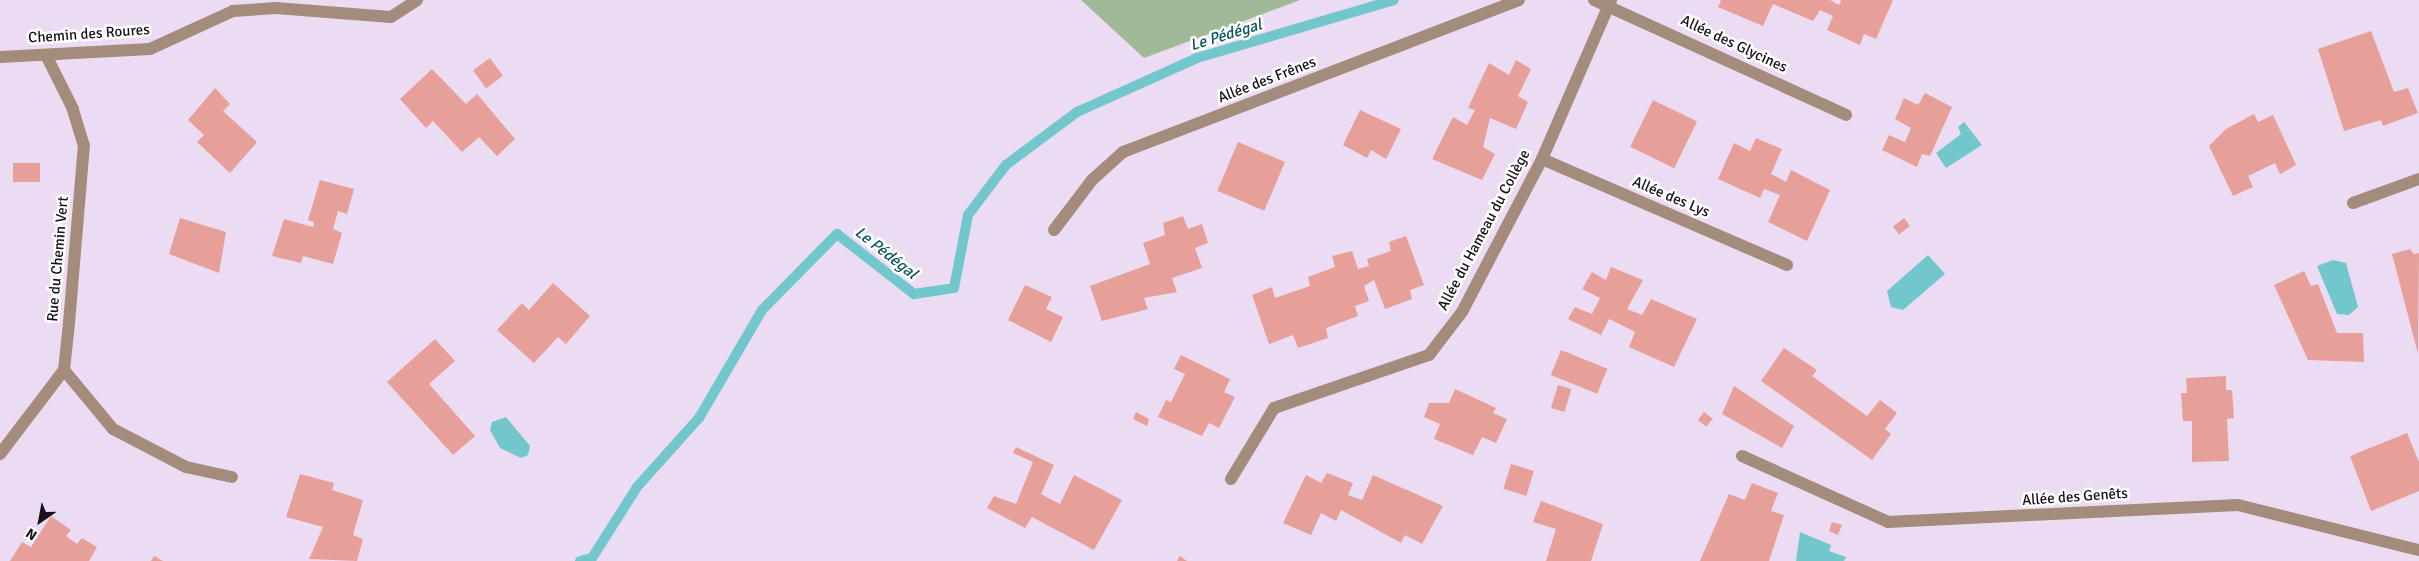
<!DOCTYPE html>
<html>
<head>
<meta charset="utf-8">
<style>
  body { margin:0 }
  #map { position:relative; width:2419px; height:561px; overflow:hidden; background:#ecdcf3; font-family:Signika,sans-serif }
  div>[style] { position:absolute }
  .green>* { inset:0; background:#a0b997 }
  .water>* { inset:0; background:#71c7cc }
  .stream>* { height:10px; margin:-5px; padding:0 5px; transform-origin:5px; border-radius:5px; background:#71c7cc }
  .building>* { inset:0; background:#e6a099; transform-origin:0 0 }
  .minor>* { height:12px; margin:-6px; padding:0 6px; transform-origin:6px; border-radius:6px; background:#a38c7b }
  span { translate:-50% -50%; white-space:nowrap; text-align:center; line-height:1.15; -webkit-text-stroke:5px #fff; paint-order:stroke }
  .street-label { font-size:15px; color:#171119 }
  .water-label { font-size:16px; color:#08575b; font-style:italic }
  .north { position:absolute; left:15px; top:496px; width:50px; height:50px; -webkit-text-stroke:4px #fff; paint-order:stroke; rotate:213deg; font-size:14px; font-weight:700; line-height:20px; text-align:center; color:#171119 }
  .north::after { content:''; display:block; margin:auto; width:18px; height:22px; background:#171119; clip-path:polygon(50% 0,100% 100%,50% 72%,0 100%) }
</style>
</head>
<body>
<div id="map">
  <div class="green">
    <i style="clip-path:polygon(1081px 0,1300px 0,1144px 58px)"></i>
  </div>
  <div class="water">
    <i style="clip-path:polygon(1964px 122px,1982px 145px,1946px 168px,1936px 153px,1961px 134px,1958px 127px)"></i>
    <i style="clip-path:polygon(1928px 255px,1945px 274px,1903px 310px,1891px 307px,1887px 291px)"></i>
    <i style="clip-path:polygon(2333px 260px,2346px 263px,2358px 307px,2349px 315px,2337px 314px,2317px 266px)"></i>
    <i style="clip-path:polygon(506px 417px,530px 446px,528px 455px,521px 458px,500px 448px,490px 430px,492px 422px)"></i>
    <i style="clip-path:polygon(1800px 532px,1831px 545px,1829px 551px,1846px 557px,1844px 561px,1796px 561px)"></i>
  </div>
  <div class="stream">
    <i style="left:580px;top:561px;width:12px;rotate:-14deg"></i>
    <i style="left:592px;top:558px;width:84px;rotate:-57.6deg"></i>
    <i style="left:637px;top:487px;width:93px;rotate:-48.1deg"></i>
    <i style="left:699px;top:418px;width:125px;rotate:-59.7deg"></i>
    <i style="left:762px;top:310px;width:107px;rotate:-45.4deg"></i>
    <i style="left:837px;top:234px;width:98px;rotate:37.9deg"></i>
    <i style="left:914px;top:294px;width:40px;rotate:-8.5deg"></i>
    <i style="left:954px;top:288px;width:74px;rotate:-79.1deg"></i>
    <i style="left:968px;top:215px;width:63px;rotate:-52.8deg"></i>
    <i style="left:1006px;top:165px;width:89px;rotate:-36.7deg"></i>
    <i style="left:1077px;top:112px;width:132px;rotate:-24.2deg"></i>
    <i style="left:1197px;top:58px;width:205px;rotate:-16.4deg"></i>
  </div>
  <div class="building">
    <i style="clip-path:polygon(1721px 0,1830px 0,1839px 5px,1841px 0,1893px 0,1876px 39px,1864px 34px,1860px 45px,1827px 30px,1833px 16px,1820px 10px,1813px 21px,1773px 4px,1763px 26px,1718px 7px)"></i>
    <i style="clip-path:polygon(2371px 31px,2394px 92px,2408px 88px,2418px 113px,2383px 126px,2381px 120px,2344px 131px,2318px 49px)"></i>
    <i style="left:490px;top:58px;width:22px;height:21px;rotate:54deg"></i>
    <i style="clip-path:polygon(1516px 60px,1531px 69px,1518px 96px,1528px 102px,1516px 129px,1490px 118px,1483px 147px,1495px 154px,1482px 180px,1432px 159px,1453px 117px,1467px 125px,1475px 110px,1468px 108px,1489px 63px,1509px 75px)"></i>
    <i style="clip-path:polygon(432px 69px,466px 104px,477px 94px,515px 139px,497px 156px,479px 137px,462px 152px,433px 121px,426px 128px,400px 99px)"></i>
    <i style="clip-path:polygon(215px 88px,230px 104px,223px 111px,257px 142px,230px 173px,197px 142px,204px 135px,188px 120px)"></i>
    <i style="clip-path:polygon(1925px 93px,1952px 107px,1930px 156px,1922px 154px,1917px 167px,1882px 150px,1889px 135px,1905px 142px,1911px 128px,1895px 119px,1904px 98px,1918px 105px)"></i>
    <i style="left:1653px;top:100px;width:49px;height:52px;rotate:26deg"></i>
    <i style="clip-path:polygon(1360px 110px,1401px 129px,1386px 159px,1371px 150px,1367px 158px,1343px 145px)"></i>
    <i style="clip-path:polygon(2254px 114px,2258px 122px,2273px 115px,2296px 165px,2280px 174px,2275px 163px,2248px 176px,2253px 187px,2233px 196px,2209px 146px,2226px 129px)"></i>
    <i style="clip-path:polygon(1756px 138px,1782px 149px,1771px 174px,1786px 182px,1791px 170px,1830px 190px,1807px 241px,1768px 222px,1780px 195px,1764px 189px,1760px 198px,1718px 179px,1734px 143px,1750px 151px)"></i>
    <i style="left:1238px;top:142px;width:51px;height:53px;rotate:23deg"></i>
    <i style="left:13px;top:163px;width:27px;height:19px"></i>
    <i style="clip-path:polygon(320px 180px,354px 189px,347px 214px,338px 211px,333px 229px,342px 233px,333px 264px,303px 256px,301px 263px,272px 256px,284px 219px,313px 227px,314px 222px,308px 220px)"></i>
    <i style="clip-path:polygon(1183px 216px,1188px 229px,1202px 224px,1208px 243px,1195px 248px,1202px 268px,1172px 278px,1177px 292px,1144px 298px,1148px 309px,1102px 321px,1090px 286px,1150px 264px,1143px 243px,1165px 235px,1163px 223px)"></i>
    <i style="clip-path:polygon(180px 218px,226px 232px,219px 273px,169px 254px)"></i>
    <i style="left:1904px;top:218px;width:10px;height:14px;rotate:53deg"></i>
    <i style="clip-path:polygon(1406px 236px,1424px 285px,1410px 290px,1412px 299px,1385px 309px,1374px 280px,1364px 286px,1369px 301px,1355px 306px,1358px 316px,1326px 328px,1328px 338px,1298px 348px,1293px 335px,1269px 344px,1252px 295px,1272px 287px,1275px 298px,1310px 286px,1308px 277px,1335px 267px,1332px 256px,1352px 251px,1358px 269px,1369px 266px,1367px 259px,1391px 251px,1389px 242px)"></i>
    <i style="clip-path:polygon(2410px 249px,2414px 254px,2419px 253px,2418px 354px,2392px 254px)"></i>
    <i style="clip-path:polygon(1611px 267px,1643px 280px,1627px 309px,1642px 315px,1651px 299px,1697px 319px,1674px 367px,1629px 347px,1635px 332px,1609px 319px,1601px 335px,1568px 319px,1575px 307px,1592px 314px,1600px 298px,1582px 289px,1592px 272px,1606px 280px)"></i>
    <i style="clip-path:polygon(2304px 271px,2311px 286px,2318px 284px,2337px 333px,2363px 333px,2364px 362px,2308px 360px,2274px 285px)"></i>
    <i style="clip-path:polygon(553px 283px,590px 316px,566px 344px,558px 337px,534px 363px,497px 330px,522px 303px,529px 310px)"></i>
    <i style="clip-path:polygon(1025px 285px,1052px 297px,1046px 309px,1063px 317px,1051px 342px,1008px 320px)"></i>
    <i style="clip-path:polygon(435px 339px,455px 361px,429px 384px,475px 436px,453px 455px,387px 382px)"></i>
    <i style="clip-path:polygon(1784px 348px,1817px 370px,1812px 376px,1867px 416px,1880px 400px,1897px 413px,1885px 429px,1891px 434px,1872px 460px,1761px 381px)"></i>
    <i style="left:1561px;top:350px;width:50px;height:27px;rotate:22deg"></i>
    <i style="clip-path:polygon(1181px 355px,1230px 379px,1224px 392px,1235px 397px,1219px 428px,1209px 423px,1202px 436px,1158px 417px,1166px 400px,1171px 402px,1185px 374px,1174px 369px)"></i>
    <i style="clip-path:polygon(2226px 376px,2226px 390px,2232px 390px,2234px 418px,2227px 419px,2229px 461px,2192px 462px,2192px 421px,2183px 421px,2181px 393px,2187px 393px,2186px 378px)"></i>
    <i style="left:1558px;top:385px;width:14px;height:24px;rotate:17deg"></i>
    <i style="clip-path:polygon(1734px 386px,1794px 426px,1782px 448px,1722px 414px)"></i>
    <i style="clip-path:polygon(1455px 389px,1496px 408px,1493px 413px,1507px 419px,1496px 443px,1482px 437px,1473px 455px,1434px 439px,1440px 424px,1424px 417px,1429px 403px,1449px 403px)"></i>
    <i style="clip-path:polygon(1136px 412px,1149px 419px,1147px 426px,1133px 419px)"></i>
    <i style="left:1704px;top:412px;width:11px;height:10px;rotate:38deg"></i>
    <i style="clip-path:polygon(2407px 433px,2419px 462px,2419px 491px,2371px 511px,2350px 456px)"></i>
    <i style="clip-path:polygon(1016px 447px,1054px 465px,1041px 494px,1060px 504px,1074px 475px,1122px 500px,1094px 550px,1032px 517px,1025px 528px,987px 508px,994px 496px,1016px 504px,1033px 462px,1013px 453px)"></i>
    <i style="left:1511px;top:464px;width:24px;height:26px;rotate:17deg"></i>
    <i style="clip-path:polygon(1327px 473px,1353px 483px,1348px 495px,1362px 500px,1373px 475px,1443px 506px,1422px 544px,1405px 535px,1401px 543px,1341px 510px,1336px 521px,1321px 513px,1311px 535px,1283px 523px,1306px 475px,1321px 483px)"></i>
    <i style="clip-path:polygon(300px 474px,334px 483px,332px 490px,363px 500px,353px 535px,363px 539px,357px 561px,309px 559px,323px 527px,286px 517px)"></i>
    <i style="clip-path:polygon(1752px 483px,1778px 493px,1771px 511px,1784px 515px,1769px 561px,1700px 561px,1729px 494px,1745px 500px)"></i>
    <i style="clip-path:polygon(1541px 501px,1603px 524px,1591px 561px,1546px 561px,1556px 529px,1533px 522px)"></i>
    <i style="clip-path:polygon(51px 516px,71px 530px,66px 536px,77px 544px,82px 538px,97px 547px,89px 561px,10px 561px,22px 542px,31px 547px)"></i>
    <i style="clip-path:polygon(1832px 522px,1842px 525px,1838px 535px,1829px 531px)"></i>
    <i style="clip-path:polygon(154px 556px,163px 561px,151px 561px)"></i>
    <i style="clip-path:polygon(1180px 556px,1187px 561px,1177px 561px)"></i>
  </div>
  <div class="minor">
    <i style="left:1594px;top:0;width:277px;rotate:24.5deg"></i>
    <i style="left:0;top:57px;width:150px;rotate:-3.1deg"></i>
    <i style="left:150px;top:49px;width:91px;rotate:-24.6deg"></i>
    <i style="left:233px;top:11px;width:43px;rotate:-4deg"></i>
    <i style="left:276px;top:8px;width:115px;rotate:4.5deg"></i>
    <i style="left:391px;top:17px;width:31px;rotate:-33deg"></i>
    <i style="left:1542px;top:159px;width:267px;rotate:23.4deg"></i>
    <i style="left:2353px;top:203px;width:70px;rotate:-20deg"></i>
    <i style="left:1054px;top:230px;width:63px;rotate:-52.8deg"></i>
    <i style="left:1092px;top:180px;width:42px;rotate:-42.1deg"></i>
    <i style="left:1123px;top:152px;width:424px;rotate:-21deg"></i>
    <i style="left:64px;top:370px;width:77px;rotate:50.3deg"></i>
    <i style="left:113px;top:429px;width:82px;rotate:27.5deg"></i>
    <i style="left:186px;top:467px;width:47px;rotate:12.3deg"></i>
    <i style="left:0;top:454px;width:106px;rotate:-52.7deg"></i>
    <i style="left:64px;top:370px;width:47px;rotate:-83.9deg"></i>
    <i style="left:69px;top:323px;width:178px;rotate:-85.2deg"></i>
    <i style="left:84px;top:146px;width:39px;rotate:-107deg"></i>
    <i style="left:73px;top:109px;width:60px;rotate:-116.6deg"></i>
    <i style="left:1742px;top:456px;width:160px;rotate:24.3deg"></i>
    <i style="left:1888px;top:522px;width:350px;rotate:-2.8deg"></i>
    <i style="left:2238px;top:505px;width:187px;rotate:14deg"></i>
    <i style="left:1231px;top:479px;width:83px;rotate:-58.8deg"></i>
    <i style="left:1274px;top:408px;width:164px;rotate:-18.9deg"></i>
    <i style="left:1429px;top:355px;width:54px;rotate:-52.5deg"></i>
    <i style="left:1462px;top:312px;width:173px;rotate:-62.4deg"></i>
    <i style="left:1542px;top:159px;width:173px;rotate:-66.5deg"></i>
  </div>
  <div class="street-label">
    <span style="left:89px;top:34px;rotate:-4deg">Chemin des Roures</span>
    <span style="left:1734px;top:44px;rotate:25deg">Allée des Glycines</span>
    <span style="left:1267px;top:80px;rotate:-21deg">Allée des Frênes</span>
    <span style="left:1671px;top:197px;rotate:23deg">Allée des Lys</span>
    <span style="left:1484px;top:230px;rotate:-62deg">Allée du Hameau du Collège</span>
    <span style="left:58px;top:259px;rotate:-85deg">Rue du Chemin Vert</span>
    <span style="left:2075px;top:497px;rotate:-4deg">Allée des Genêts</span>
  </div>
  <div class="water-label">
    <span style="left:1226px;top:35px;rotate:-17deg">Le Pédégal</span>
    <span style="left:886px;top:253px;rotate:38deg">Le Pédégal</span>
  </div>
  <div class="north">N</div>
</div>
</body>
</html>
